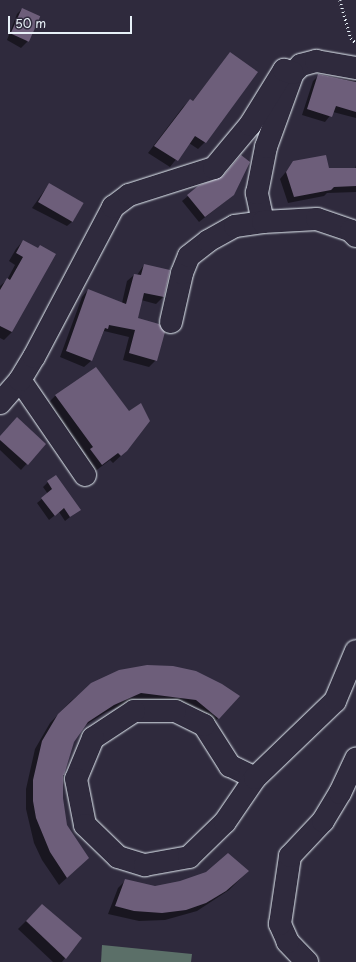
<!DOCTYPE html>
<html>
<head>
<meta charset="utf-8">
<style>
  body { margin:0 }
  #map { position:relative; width:356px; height:962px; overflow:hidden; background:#2f2a3d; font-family:"Playpen Sans",sans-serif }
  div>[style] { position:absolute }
  .green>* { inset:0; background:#5b6f68 }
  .shadow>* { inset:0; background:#0007 }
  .building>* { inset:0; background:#6d5e7a; transform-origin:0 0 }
  .path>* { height:2.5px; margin-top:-1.25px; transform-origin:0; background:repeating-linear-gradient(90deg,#e8f1f8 0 1px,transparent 0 4px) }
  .roads { filter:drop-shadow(0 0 1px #e8f1f8) drop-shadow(0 0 1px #e8f1f8) }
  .minor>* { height:22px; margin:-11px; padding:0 11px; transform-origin:11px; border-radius:11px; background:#2f2a3d }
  span { translate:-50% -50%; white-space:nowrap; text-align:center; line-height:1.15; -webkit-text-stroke:3px #2f2a3d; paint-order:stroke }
  .scale { position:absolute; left:8px; top:16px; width:124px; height:18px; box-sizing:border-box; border:2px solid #e8f1f8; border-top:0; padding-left:5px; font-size:12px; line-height:14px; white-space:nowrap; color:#e8f1f8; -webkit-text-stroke:3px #2f2a3d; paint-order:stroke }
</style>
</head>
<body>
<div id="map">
  <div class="green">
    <i style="clip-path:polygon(102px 945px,192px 954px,191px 962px,101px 962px)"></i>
  </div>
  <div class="shadow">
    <i style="clip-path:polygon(22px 9px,27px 42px,21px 48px,7px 40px,17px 14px)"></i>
    <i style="clip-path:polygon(230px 53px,257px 73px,205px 142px,198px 149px,189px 143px,170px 167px,148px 153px,183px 107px,190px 100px,192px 102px)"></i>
    <i style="clip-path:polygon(319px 75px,356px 81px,356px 118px,333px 112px,325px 122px,302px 115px,313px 81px)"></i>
    <i style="clip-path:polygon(294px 162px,328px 169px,355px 169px,356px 165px,356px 192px,327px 193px,324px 196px,288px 203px,280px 179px)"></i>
    <i style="clip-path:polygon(49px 184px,82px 204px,73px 221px,67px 226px,32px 208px)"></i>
    <i style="clip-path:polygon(199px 187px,227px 200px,199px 222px,182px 201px)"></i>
    <i style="clip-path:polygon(23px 241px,37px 249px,12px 332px,4px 340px,0 338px,0 286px,7px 280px,15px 265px,9px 261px,16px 249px)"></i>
    <i style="clip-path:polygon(144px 265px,169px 271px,163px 297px,156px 304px,141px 300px,137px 319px,156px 360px,149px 367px,123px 360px,129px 337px,104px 331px,91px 361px,84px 367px,60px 357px,82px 297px,88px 290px,122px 303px,127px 281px,134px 275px,137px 275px)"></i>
    <i style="clip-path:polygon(96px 368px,126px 451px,113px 463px,110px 460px,94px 472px,83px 457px,86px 455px,48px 403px,55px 396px)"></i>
    <i style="clip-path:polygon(0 437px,44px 444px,21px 470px,0 450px)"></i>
    <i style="clip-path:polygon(48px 482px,80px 509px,65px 521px,59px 512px,49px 520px,37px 503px,48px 494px,43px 487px)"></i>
    <i style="clip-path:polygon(173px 667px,218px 718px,211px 726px,133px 701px,106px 712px,84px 726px,73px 742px,62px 776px,62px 798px,66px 825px,80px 866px,59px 885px,42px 860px,34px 843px,26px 809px,26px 789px,35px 749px,50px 723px,71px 701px,92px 684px)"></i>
    <i style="clip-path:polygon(248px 871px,229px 890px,197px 911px,165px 920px,139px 921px,108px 914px,118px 888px,126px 880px,155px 887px)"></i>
    <i style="clip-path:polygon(42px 905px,80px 938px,62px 962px,53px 962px,18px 929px)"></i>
  </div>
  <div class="building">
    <i style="left:22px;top:8px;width:20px;height:28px;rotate:24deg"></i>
    <i style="clip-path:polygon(230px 52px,258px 72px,206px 143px,195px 136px,178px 161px,154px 146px,190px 99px,193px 101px)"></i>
    <i style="clip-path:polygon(318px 74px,356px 82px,356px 112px,336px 106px,332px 117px,307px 109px)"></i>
    <i style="clip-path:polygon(241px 155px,250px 162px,234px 195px,205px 217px,187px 195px,198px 186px,223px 176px)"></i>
    <i style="clip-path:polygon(326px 155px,329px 168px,356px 168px,356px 186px,334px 187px,331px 190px,294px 197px,286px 172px,293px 161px)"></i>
    <i style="left:49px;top:183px;width:40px;height:22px;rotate:30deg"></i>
    <i style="clip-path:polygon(23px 240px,38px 248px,40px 245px,56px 254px,12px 332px,0 326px,0 290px,7px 278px,10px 280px,23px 257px,16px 253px)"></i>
    <i style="clip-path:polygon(144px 264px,170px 270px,164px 297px,144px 293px,138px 318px,159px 324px,165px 332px,157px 361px,129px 353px,135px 330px,109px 325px,108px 329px,105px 328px,92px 361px,66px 351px,88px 289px,126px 304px,134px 274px,141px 275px)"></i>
    <i style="clip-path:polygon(96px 367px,129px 411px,141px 403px,150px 421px,127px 451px,121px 456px,118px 453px,102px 465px,90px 449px,93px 447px,55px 395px)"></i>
    <i style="clip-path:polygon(17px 417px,46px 444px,28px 465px,0 440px,0 436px)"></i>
    <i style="clip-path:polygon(56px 475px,81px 510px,70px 517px,64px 508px,55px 516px,41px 498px,52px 489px,47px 481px)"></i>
    <i style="clip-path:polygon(147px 665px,173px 666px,196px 671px,222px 684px,240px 696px,219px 719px,196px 700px,141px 693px,114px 705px,88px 722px,74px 742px,64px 775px,63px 775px,63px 798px,67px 825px,89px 858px,67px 878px,50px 852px,36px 818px,33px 801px,33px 780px,42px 741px,58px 714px,91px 683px,119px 670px)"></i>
    <i style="clip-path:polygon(228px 853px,249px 871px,226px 891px,206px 903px,186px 910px,162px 913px,134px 911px,115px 906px,125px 879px,155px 886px,180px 881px,206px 872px)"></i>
    <i style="clip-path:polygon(42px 904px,82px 938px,66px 959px,26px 921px)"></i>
  </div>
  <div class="path">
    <i style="left:340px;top:0;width:40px;rotate:74deg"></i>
    <i style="left:351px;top:38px;width:7px;rotate:45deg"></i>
  </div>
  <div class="roads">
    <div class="minor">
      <i style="left:263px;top:222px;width:30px;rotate:-102deg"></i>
      <i style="left:257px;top:193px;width:47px;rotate:-78.9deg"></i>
      <i style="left:266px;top:147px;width:79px;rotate:-70deg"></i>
      <i style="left:293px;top:73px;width:11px;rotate:-45deg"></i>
      <i style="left:301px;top:65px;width:16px;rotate:-15deg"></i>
      <i style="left:316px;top:61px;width:41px;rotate:9.9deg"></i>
      <i style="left:171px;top:322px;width:50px;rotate:-77.3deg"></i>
      <i style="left:182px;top:273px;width:18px;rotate:-68deg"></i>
      <i style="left:189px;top:256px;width:24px;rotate:-38deg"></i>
      <i style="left:208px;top:241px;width:31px;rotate:-29deg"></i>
      <i style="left:235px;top:226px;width:28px;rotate:-8deg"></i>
      <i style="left:263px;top:222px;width:54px;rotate:-3.2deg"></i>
      <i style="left:317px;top:219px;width:36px;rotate:19deg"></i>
      <i style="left:351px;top:231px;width:7px;rotate:45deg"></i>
      <i style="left:20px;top:380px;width:115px;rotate:55.6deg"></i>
      <i style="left:0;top:403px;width:30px;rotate:-49deg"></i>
      <i style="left:20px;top:380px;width:27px;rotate:-59deg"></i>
      <i style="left:34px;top:357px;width:170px;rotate:-62.2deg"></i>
      <i style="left:113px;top:207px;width:20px;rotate:-37deg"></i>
      <i style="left:129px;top:195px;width:89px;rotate:-17.6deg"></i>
      <i style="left:214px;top:168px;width:56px;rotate:-50.1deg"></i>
      <i style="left:250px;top:125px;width:65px;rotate:-58.3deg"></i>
      <i style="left:284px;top:70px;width:9px;rotate:18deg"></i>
      <i style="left:255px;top:778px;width:28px;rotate:-154deg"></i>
      <i style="left:230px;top:766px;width:49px;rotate:-122.4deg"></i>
      <i style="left:204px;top:725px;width:32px;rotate:-154deg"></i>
      <i style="left:175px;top:711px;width:41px;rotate:180deg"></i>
      <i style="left:134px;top:711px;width:49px;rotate:146.6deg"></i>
      <i style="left:93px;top:738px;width:44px;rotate:112.5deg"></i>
      <i style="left:76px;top:779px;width:47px;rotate:78.9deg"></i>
      <i style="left:85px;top:825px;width:46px;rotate:44.1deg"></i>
      <i style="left:118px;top:857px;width:28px;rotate:17deg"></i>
      <i style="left:145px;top:865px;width:45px;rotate:-10.3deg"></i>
      <i style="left:189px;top:857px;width:50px;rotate:-44.2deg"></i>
      <i style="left:225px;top:822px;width:53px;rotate:-55.7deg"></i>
      <i style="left:255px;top:778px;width:111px;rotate:-43.9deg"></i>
      <i style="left:335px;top:701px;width:54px;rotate:-67.2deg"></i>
      <i style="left:307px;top:962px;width:28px;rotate:-134deg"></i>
      <i style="left:288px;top:942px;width:20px;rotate:-114deg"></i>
      <i style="left:280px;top:924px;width:69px;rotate:-81.6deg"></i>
      <i style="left:290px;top:856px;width:48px;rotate:-46.7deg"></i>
      <i style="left:323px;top:821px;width:33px;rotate:-59deg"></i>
      <i style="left:340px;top:793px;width:38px;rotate:-65deg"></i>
    </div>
  </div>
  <div class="scale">50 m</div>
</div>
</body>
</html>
